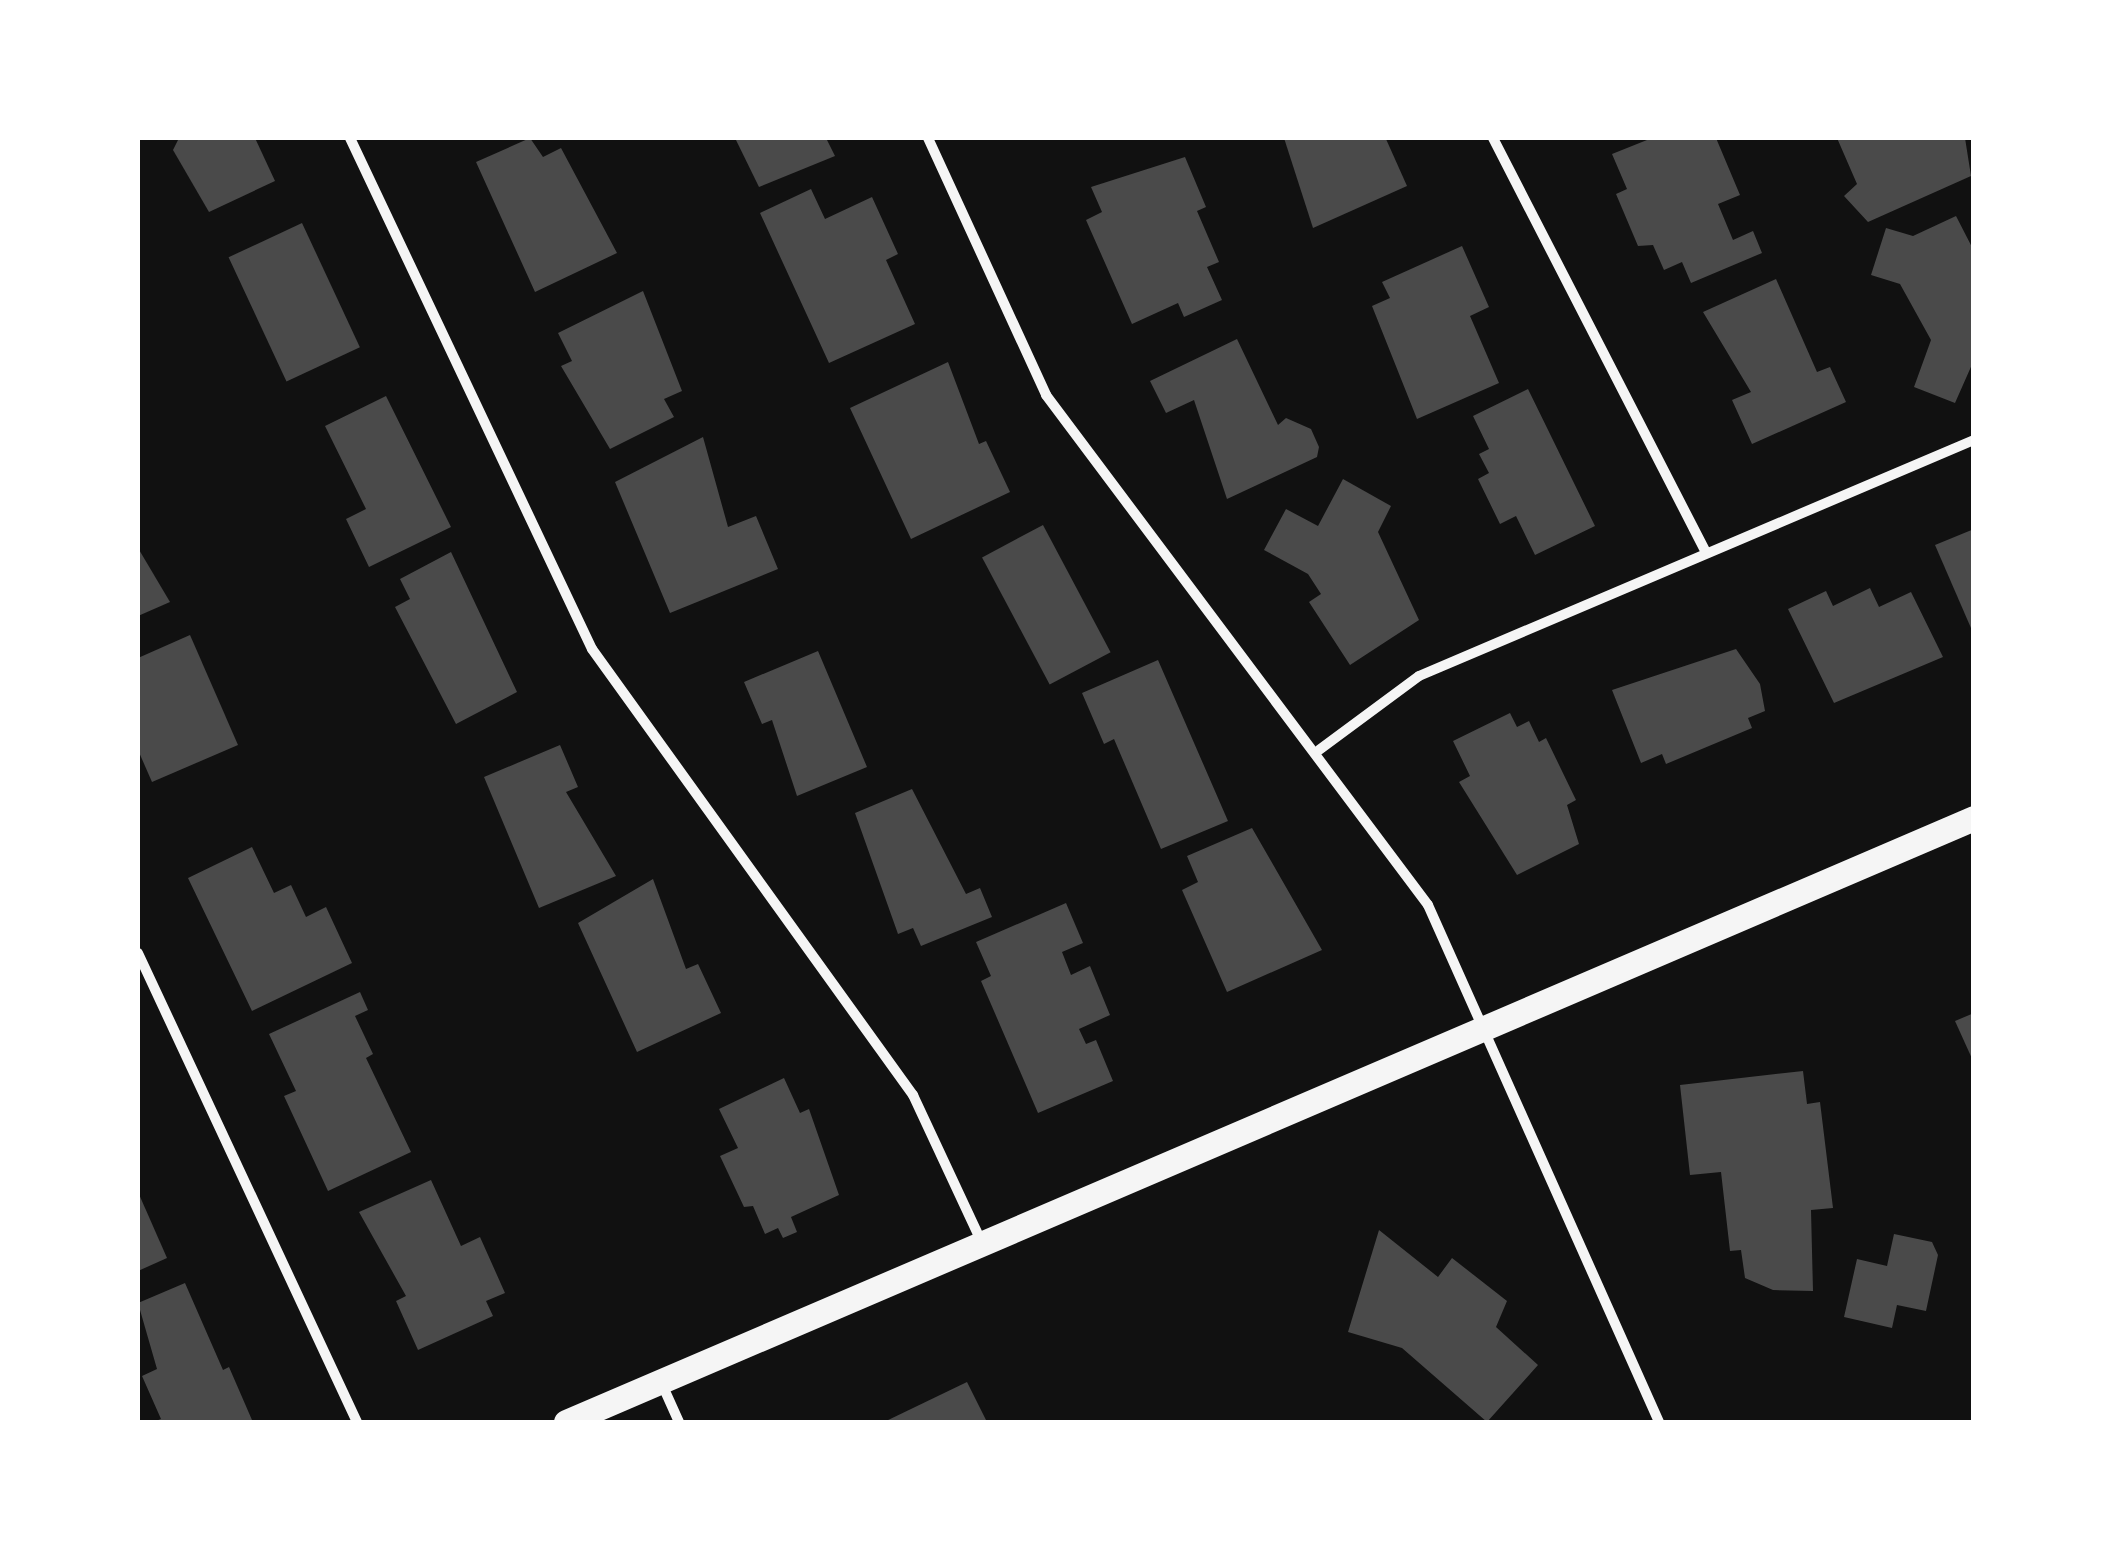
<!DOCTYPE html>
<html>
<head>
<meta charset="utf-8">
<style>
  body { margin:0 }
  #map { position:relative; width:2111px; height:1560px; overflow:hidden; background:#111; font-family:"PT Sans",sans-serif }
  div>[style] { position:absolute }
  .building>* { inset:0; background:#4a4a4a; transform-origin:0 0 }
  .minor>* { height:10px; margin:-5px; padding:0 5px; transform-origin:5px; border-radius:5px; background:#f5f5f5 }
  .primary>* { height:25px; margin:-12.5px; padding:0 12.5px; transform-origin:12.5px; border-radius:12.5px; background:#f5f5f5 }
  span { translate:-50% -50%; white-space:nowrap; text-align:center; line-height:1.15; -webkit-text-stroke:10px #fff; paint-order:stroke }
  .frame { position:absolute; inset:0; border:140px solid #fff; pointer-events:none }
</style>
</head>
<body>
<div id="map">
  <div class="building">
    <i style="clip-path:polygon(179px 138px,255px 138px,275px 181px,209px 212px,173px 150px)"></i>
    <i style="clip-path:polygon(530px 138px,543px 157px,561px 148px,617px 253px,535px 292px,476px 162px)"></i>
    <i style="clip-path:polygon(735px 138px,826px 138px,835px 156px,759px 187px)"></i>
    <i style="clip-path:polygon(1284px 138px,1386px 139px,1407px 186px,1313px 228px)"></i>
    <i style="clip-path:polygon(1652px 138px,1716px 138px,1740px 195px,1718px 204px,1733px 240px,1753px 231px,1762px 253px,1691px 283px,1682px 262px,1664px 270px,1653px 245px,1638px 246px,1616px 194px,1627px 189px,1612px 154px)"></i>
    <i style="clip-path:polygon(1837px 138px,1965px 138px,1971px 176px,1868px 222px,1844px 196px,1857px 184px)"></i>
    <i style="clip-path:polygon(1185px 157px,1206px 207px,1197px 211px,1219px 262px,1207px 267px,1222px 300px,1184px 317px,1178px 303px,1132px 324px,1086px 220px,1102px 212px,1091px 187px)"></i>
    <i style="clip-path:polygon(811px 189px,825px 219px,872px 197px,898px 254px,886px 260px,915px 324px,829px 363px,760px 213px)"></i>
    <i style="clip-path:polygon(1956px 216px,1974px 251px,1974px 360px,1955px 403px,1914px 387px,1931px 340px,1900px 284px,1871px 275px,1886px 228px,1913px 236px)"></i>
    <i style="left:302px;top:223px;width:137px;height:81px;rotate:65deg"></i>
    <i style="clip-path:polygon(1462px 246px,1489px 307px,1470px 316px,1499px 383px,1417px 419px,1372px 306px,1390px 298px,1382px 282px)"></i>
    <i style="clip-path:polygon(1776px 279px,1817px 372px,1830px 367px,1846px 402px,1752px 444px,1732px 400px,1751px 392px,1703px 312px)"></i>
    <i style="clip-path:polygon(643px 291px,682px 391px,664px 399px,674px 417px,610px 449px,561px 366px,572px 361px,558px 333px)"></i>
    <i style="clip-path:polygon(1237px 339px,1278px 425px,1286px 418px,1311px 429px,1319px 447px,1317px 457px,1227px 499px,1194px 400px,1166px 413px,1150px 381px)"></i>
    <i style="clip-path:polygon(948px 362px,979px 444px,986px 441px,1010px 492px,911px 539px,850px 408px)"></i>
    <i style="clip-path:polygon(1528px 389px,1595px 526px,1535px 555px,1516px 516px,1500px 524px,1478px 479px,1489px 473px,1479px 454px,1489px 449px,1473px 416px)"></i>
    <i style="clip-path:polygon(386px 396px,451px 527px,369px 567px,346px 519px,366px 509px,325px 426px)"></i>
    <i style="clip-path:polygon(703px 437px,728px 527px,756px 516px,778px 569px,670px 613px,615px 482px)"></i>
    <i style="clip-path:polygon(1343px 479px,1391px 506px,1378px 532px,1419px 620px,1350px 665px,1309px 602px,1321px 594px,1308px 574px,1264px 550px,1286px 509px,1318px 526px)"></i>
    <i style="left:1043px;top:525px;width:144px;height:69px;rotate:62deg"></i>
    <i style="clip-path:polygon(1974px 529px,1974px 635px,1935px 545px)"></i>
    <i style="clip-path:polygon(138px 548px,170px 602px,138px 616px)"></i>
    <i style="clip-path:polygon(451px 552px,517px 692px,456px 724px,395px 607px,410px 599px,400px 579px)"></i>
    <i style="clip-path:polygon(1870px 588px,1879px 607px,1911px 592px,1943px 657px,1834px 703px,1788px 609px,1826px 591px,1833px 606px)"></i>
    <i style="clip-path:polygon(190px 635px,238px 745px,152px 782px,138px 750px,138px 658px)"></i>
    <i style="clip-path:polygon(1736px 649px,1760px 684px,1765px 711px,1748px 718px,1752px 728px,1666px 764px,1662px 754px,1641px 763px,1612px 690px)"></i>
    <i style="clip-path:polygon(818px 651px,867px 767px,797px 796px,772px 720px,762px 724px,744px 682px)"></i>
    <i style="clip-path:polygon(1158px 660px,1228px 821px,1161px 849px,1114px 739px,1104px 744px,1082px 693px)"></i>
    <i style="clip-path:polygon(1510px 713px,1517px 727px,1529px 721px,1539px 742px,1546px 738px,1576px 800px,1567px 805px,1579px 844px,1517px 875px,1459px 782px,1470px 776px,1453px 741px)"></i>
    <i style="clip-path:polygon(560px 745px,578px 787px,566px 792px,616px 876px,539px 908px,484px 777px)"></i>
    <i style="clip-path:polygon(912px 789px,966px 894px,980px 888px,992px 917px,921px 946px,913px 928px,898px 934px,855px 813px)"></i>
    <i style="clip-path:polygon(1252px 828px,1322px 950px,1227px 992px,1182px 890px,1198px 882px,1187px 856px)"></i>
    <i style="clip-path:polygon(252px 847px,274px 893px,291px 885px,306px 917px,326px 907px,352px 963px,252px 1011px,188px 878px)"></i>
    <i style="clip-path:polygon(653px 879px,686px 969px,698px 964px,721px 1013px,637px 1052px,578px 923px)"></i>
    <i style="clip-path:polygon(1066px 903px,1083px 943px,1062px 952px,1071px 975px,1090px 966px,1110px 1015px,1079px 1029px,1086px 1044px,1096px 1040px,1113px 1081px,1038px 1113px,981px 981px,991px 976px,976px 942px)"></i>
    <i style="clip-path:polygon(360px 992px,368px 1010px,355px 1016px,373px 1054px,366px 1058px,411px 1152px,328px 1191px,284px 1096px,296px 1091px,269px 1034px)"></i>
    <i style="clip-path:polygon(1974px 1013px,1974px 1063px,1955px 1021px)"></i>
    <i style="clip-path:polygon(1803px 1071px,1807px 1104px,1820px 1102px,1833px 1208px,1811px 1210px,1813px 1291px,1773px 1290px,1745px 1278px,1741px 1250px,1730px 1251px,1721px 1172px,1690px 1175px,1680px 1085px)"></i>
    <i style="clip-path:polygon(784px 1078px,800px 1113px,809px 1109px,839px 1195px,791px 1217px,797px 1232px,783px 1238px,778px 1228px,765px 1234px,753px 1206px,744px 1207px,720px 1156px,738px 1148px,719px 1109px)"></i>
    <i style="clip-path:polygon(431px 1180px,461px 1246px,480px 1237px,505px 1293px,486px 1301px,493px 1316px,418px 1350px,396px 1301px,406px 1296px,359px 1212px)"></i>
    <i style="clip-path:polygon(138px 1192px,167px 1258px,138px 1271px)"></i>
    <i style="clip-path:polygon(1379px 1230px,1438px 1277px,1452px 1258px,1507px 1301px,1496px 1327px,1538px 1365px,1487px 1422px,1402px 1348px,1348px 1332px)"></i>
    <i style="clip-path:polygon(1894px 1234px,1932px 1242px,1938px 1255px,1926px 1311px,1897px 1305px,1892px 1328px,1844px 1317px,1857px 1259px,1887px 1266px)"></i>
    <i style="clip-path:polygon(185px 1283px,223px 1370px,229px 1367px,252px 1420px,153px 1422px,161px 1419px,142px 1376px,157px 1369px,138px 1303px)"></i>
    <i style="clip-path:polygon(967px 1382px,987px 1422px,884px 1422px)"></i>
  </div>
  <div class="minor">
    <i style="left:350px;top:138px;width:565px;rotate:64.66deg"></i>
    <i style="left:592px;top:649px;width:550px;rotate:54.26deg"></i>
    <i style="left:913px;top:1095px;width:163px;rotate:65deg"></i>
    <i style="left:928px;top:138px;width:283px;rotate:65.3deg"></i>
    <i style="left:1046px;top:395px;width:637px;rotate:53.17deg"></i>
    <i style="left:1428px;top:905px;width:566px;rotate:65.92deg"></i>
    <i style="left:1493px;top:138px;width:462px;rotate:62.8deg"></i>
    <i style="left:1319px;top:750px;width:124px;rotate:-36.5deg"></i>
    <i style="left:1419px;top:676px;width:603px;rotate:-23.04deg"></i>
    <i style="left:138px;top:953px;width:518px;rotate:64.97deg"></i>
    <i style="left:661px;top:1382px;width:44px;rotate:65.8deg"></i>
  </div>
  <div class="primary">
    <i style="left:566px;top:1422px;width:1532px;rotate:-23.22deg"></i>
  </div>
  <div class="frame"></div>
</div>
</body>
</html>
